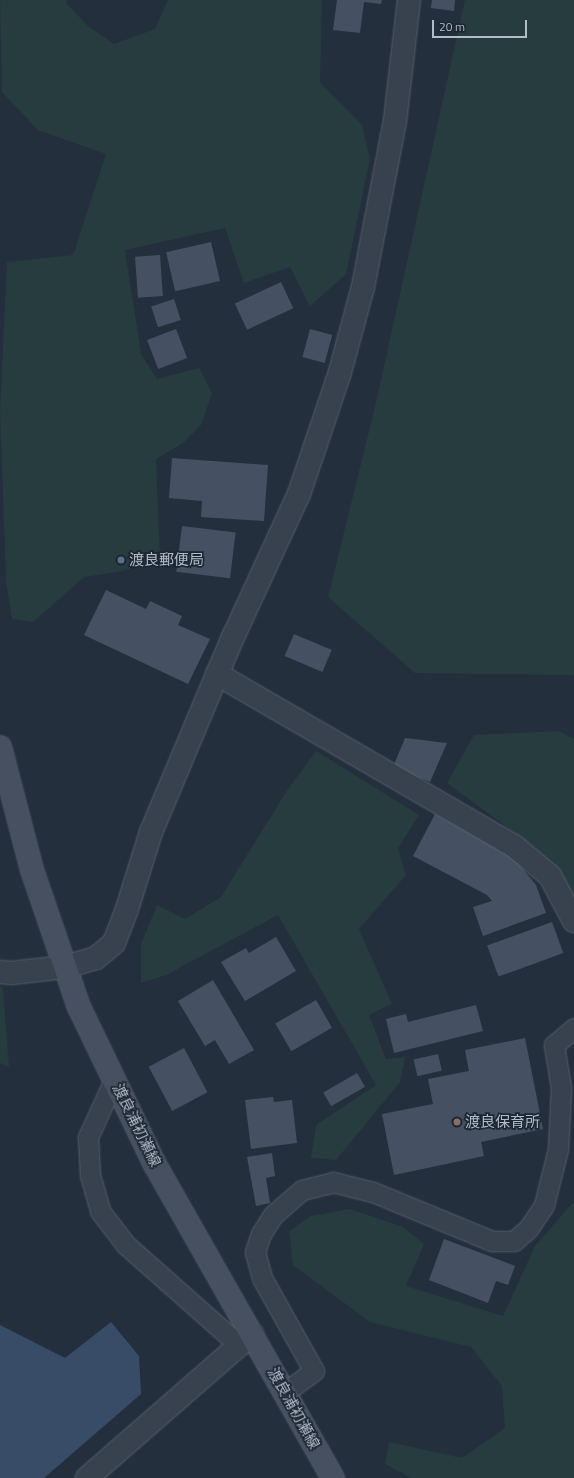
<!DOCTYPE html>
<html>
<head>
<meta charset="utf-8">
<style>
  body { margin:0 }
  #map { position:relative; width:574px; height:1478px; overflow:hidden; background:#242f3e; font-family:"Titillium Web","Noto Sans JP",sans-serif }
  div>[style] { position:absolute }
  .green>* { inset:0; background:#263c3f }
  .water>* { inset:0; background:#394c67 }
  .building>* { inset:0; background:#455162; transform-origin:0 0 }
  .roads { filter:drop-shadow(0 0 1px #565f6c) drop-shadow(0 0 1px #565f6c) }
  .service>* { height:19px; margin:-9.5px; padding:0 9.5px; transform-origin:9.5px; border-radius:9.5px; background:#38414e }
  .minor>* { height:22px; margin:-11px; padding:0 11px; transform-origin:11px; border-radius:11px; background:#38414e }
  .secondary>* { height:22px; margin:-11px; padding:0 11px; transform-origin:11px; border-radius:11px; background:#465061 }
  .dots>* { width:11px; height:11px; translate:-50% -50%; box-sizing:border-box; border:2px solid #1d2633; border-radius:50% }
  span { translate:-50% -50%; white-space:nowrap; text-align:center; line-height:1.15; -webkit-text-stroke:3.5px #1d2633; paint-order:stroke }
  .poi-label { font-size:15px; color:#b4bcc9 }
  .left { translate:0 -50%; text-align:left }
  .street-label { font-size:15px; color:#b4bcc9 }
  .scale { position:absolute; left:432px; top:20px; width:95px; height:18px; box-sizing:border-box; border:2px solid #b4bcc9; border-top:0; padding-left:5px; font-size:12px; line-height:14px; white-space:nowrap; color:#b4bcc9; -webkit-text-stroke:3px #1d2633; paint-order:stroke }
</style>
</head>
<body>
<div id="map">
  <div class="green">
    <i style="clip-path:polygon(0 0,67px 0,67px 4px,88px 26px,114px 44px,155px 29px,168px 0,322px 0,320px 82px,362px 125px,370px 159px,346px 274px,310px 306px,290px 267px,244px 283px,225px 228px,125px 250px,141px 354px,157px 379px,199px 368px,212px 393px,201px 425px,183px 443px,156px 459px,160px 559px,123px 571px,84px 577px,33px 622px,12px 619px,6px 581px,0 410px,7px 262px,73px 255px,106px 154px,38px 130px,2px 92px)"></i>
    <i style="clip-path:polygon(465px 0,574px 0,574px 675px,415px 673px,328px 597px,375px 407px)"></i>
    <i style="clip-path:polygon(559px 731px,574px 739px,574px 898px,555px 867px,531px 845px,447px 783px,474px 735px)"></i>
    <i style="clip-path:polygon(316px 751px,419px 815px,398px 848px,406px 875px,359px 929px,392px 1004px,369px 1015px,386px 1059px,405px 1057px,400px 1082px,336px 1160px,311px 1158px,316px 1125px,376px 1085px,278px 915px,166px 975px,141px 983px,141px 944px,157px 905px,185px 919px,221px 897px,286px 792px)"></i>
    <i style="clip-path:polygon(0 987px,3px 988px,9px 1067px,0 1063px)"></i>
    <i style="clip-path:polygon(574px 1201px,574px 1478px,411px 1478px,385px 1464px,389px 1442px,462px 1458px,505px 1428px,502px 1386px,471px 1347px,370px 1322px,293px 1265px,289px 1231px,311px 1216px,350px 1209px,403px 1227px,424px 1244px,406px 1286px,503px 1316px,535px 1246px)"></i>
  </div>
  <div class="water">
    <i style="clip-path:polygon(111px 1322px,139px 1356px,141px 1394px,44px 1478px,0 1478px,0 1325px,65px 1358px)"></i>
  </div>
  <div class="building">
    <i style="clip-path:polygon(337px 0,382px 0,381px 4px,364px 2px,360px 33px,333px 30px)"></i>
    <i style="clip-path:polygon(432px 0,455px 0,454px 11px,431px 8px)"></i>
    <i style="left:211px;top:242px;width:40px;height:46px;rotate:77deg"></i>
    <i style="left:160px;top:255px;width:41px;height:25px;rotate:86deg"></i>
    <i style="left:281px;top:282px;width:29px;height:51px;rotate:65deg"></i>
    <i style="left:174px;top:299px;width:22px;height:24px;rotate:72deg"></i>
    <i style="left:176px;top:329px;width:31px;height:31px;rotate:69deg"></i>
    <i style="left:310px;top:329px;width:23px;height:29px;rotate:15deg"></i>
    <i style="clip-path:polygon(172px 458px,268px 465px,264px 521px,201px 517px,202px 501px,169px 498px)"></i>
    <i style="left:182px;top:526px;width:54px;height:46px;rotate:7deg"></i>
    <i style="clip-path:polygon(106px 590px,146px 609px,150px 601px,182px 616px,178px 625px,210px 639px,188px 684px,84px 635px)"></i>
    <i style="left:294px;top:634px;width:41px;height:24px;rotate:23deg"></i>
    <i style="clip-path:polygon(405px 738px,447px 743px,430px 782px,393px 767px)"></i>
    <i style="clip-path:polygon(435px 814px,510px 853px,536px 885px,546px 913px,483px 936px,473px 907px,492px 901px,487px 895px,413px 856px)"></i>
    <i style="left:552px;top:922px;width:33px;height:69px;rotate:70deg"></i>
    <i style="clip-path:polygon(276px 937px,296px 971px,245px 1001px,221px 962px,246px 948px,249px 953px)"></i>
    <i style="clip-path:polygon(213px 980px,254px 1050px,229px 1064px,215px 1040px,205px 1046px,178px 1001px)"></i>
    <i style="left:316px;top:1000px;width:32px;height:47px;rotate:60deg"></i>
    <i style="clip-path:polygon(476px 1005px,483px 1031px,394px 1053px,386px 1019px,406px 1014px,408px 1022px)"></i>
    <i style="clip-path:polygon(525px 1038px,543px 1129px,481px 1142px,484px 1156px,394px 1175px,382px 1114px,433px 1104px,428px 1079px,469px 1071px,465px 1050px)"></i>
    <i style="left:184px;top:1048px;width:50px;height:40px;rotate:62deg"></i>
    <i style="left:438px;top:1054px;width:17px;height:25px;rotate:77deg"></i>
    <i style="left:357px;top:1073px;width:16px;height:39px;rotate:60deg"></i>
    <i style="clip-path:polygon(273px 1097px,274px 1102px,292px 1100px,297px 1143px,251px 1149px,245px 1100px)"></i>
    <i style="clip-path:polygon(272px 1153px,275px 1176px,266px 1178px,270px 1203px,256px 1206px,247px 1157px)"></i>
    <i style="clip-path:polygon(444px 1239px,515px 1266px,508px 1285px,496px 1281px,488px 1303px,429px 1280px)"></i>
  </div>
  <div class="roads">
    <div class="service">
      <i style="left:114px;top:1080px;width:63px;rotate:114.5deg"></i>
      <i style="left:88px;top:1137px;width:38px;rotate:87deg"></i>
      <i style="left:90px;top:1175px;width:37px;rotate:74deg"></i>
      <i style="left:100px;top:1211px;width:43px;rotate:52.6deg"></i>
      <i style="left:126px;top:1245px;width:151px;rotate:41.5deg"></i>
      <i style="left:285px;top:1392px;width:36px;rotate:-36deg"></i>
      <i style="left:314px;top:1371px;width:107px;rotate:-119.2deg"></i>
      <i style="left:262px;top:1278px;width:27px;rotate:-105deg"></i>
      <i style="left:255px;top:1252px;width:19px;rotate:-72deg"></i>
      <i style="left:261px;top:1234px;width:22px;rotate:-58deg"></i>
      <i style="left:273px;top:1215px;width:38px;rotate:-41deg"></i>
      <i style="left:302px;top:1190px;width:32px;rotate:-14deg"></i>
      <i style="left:333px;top:1182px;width:41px;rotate:14deg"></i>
      <i style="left:373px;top:1192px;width:129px;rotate:22.4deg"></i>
      <i style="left:492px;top:1241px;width:22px"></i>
      <i style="left:514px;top:1241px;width:18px;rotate:-41deg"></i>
      <i style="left:528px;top:1229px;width:29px;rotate:-56deg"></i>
      <i style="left:544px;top:1205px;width:58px;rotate:-76deg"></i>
      <i style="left:558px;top:1149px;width:61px;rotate:-87.2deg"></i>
      <i style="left:561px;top:1088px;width:44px;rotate:-99.2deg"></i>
      <i style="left:554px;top:1045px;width:26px;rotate:-40deg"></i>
    </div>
    <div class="minor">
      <i style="left:217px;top:674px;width:343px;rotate:30.1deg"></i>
      <i style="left:514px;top:846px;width:47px;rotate:39.8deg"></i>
      <i style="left:550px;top:876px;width:51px;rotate:61.9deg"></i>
      <i style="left:0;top:972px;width:11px;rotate:5deg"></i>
      <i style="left:11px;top:973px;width:54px;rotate:-6.3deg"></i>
      <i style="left:65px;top:967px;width:32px;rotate:-16deg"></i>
      <i style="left:96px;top:958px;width:23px;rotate:-40deg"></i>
      <i style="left:114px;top:943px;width:36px;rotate:-69deg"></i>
      <i style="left:127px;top:909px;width:81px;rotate:-72.7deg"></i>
      <i style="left:151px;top:832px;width:214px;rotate:-67.2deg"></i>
      <i style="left:234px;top:635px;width:155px;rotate:-65.3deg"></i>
      <i style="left:299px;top:494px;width:129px;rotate:-71.4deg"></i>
      <i style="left:340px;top:372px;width:88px;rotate:-74.9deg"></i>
      <i style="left:363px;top:287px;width:169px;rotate:-79.1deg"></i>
      <i style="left:395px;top:121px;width:122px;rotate:-83.4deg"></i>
      <i style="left:87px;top:1478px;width:219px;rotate:-41.1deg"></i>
    </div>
    <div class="secondary">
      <i style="left:0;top:747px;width:127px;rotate:75.4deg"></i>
      <i style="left:32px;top:870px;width:145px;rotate:71.1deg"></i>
      <i style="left:79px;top:1007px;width:173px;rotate:64.3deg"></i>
      <i style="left:154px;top:1163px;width:362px;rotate:60.4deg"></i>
    </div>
  </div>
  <div class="dots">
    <i style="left:121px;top:560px;background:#5c6f8a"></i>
    <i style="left:457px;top:1122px;background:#8d6e63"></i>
  </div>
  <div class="poi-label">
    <span class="left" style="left:129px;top:560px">渡良郵便局</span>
    <span class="left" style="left:465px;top:1122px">渡良保育所</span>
  </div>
  <div class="street-label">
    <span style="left:137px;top:1125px;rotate:64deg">渡良浦初瀬線</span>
    <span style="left:294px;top:1408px;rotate:61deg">渡良浦初瀬線</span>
  </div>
  <div class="scale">20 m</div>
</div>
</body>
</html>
